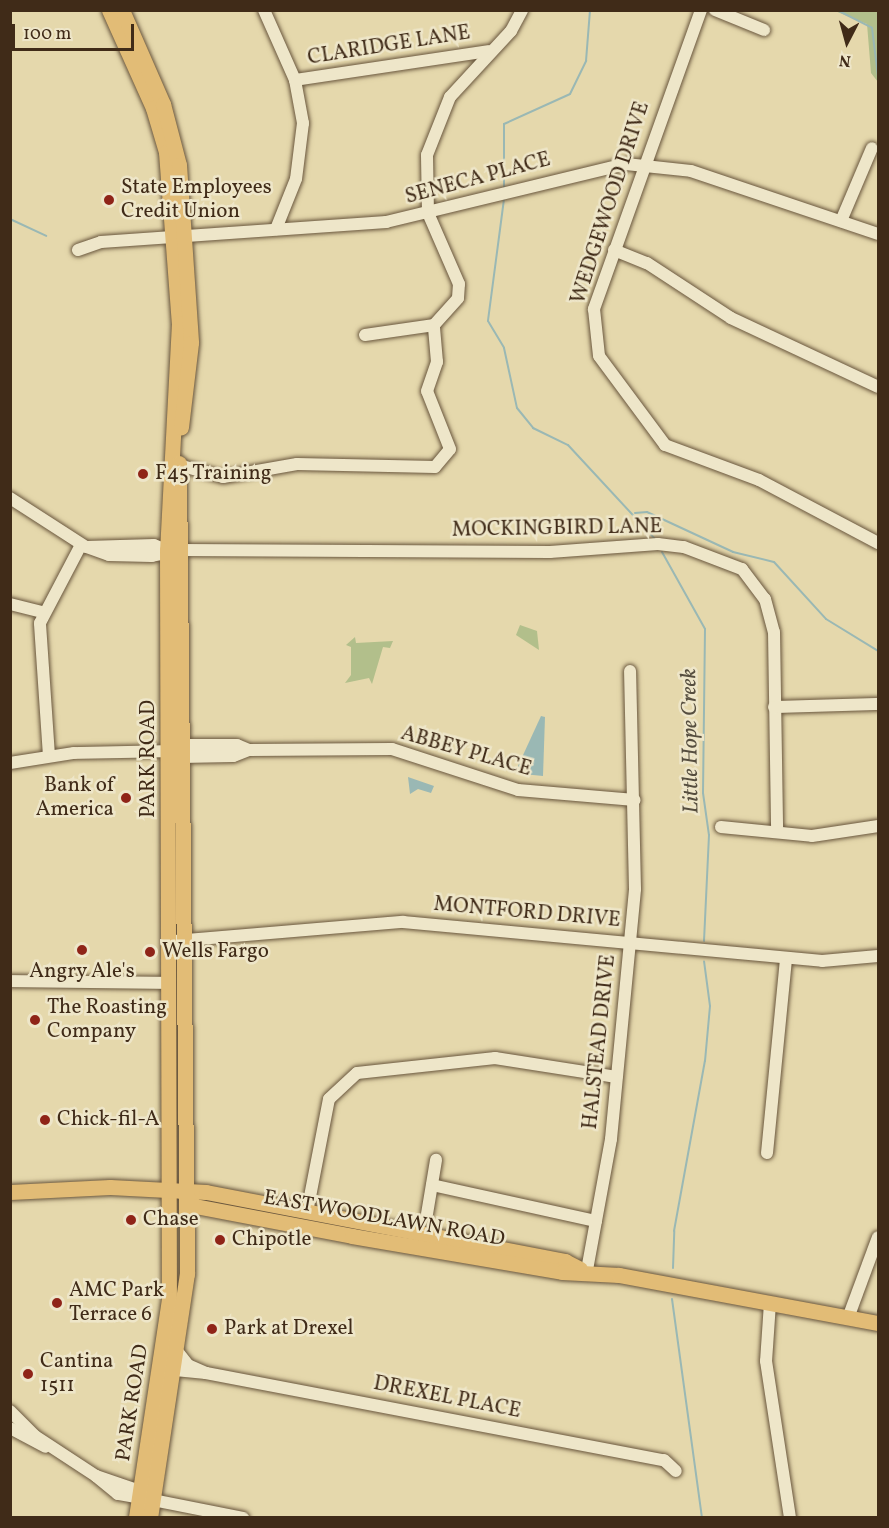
<!DOCTYPE html>
<html>
<head>
<meta charset="utf-8">
<style>
  body { margin:0 }
  #map { position:relative; width:889px; height:1528px; overflow:hidden; background:#e5d8ac; font-family:Vollkorn,serif }
  div>[style] { position:absolute }
  .green>* { inset:0; background:#b2bf8b }
  .water>* { inset:0; background:#9ab8b4 }
  .stream>* { height:2px; margin:-1px; padding:0 1px; transform-origin:1px; border-radius:1px; background:#9ab8b4 }
  .roads { filter:drop-shadow(0 0 2px #69563d) drop-shadow(0 0 2px #69563d) }
  .minor>* { height:12px; margin:-6px; padding:0 6px; transform-origin:6px; border-radius:6px; background:#eee6c9 }
  .major>* { height:15px; margin:-7.5px; padding:0 7.5px; transform-origin:7.5px; border-radius:7.5px; background:#e2bc76 }
  .dots>* { width:16px; height:16px; translate:-50% -50%; box-sizing:border-box; border:3px solid #eee6c9; border-radius:50% }
  span { translate:-50% -50%; white-space:nowrap; text-align:center; line-height:1.15; -webkit-text-stroke:5px #eee6c9; paint-order:stroke }
  .street-label { font-size:21px; color:#402b18 }
  .poi-label { font-size:21px; color:#402b18 }
  .left { translate:0 -50%; text-align:left }
  .right { translate:-100% -50%; text-align:right }
  .water-label { font-size:22px; color:#564e3f; font-style:italic }
  .frame { position:absolute; inset:0; border:12px solid #402b18; pointer-events:none }
  .north { position:absolute; left:817px; top:12px; width:60px; height:60px; -webkit-text-stroke:4px #eee6c9; paint-order:stroke; rotate:186deg; font-size:16px; font-weight:700; line-height:24px; text-align:center; color:#402b18 }
  .north::after { content:''; display:block; margin:auto; width:21px; height:27px; background:#402b18; clip-path:polygon(50% 0,100% 100%,50% 72%,0 100%) }
  .scale { position:absolute; left:12px; top:24px; width:122px; height:27px; box-sizing:border-box; border:3px solid #402b18; border-top:0; padding-left:8px; font-size:18px; line-height:21px; white-space:nowrap; color:#402b18; -webkit-text-stroke:4px #eee6c9; paint-order:stroke }
</style>
</head>
<body>
<div id="map">
  <div class="green">
    <i style="clip-path:polygon(835px 11px,878px 11px,878px 82px,871px 73px,867px 24px)"></i>
    <i style="clip-path:polygon(520px 625px,537px 631px,539px 650px,516px 635px)"></i>
    <i style="clip-path:polygon(355px 637px,356px 643px,393px 641px,390px 648px,383px 647px,372px 684px,369px 678px,345px 683px,351px 675px,351px 647px,346px 645px)"></i>
  </div>
  <div class="water">
    <i style="clip-path:polygon(541px 716px,545px 717px,543px 776px,523px 774px,518px 766px)"></i>
    <i style="clip-path:polygon(408px 777px,434px 786px,431px 793px,418px 789px,410px 794px)"></i>
  </div>
  <div class="stream">
    <i style="left:837px;top:10px;width:39px;rotate:27deg"></i>
    <i style="left:872px;top:28px;width:48px;rotate:82.9deg"></i>
    <i style="left:504px;top:188px;width:64px;rotate:-90deg"></i>
    <i style="left:504px;top:124px;width:72px;rotate:-24.4deg"></i>
    <i style="left:570px;top:94px;width:37px;rotate:-64deg"></i>
    <i style="left:586px;top:61px;width:51px;rotate:-85.5deg"></i>
    <i style="left:504px;top:199px;width:123px;rotate:97.5deg"></i>
    <i style="left:488px;top:321px;width:31px;rotate:59deg"></i>
    <i style="left:504px;top:348px;width:61px;rotate:77.8deg"></i>
    <i style="left:517px;top:408px;width:26px;rotate:51deg"></i>
    <i style="left:533px;top:428px;width:39px;rotate:26deg"></i>
    <i style="left:568px;top:445px;width:127px;rotate:47.2deg"></i>
    <i style="left:10px;top:219px;width:40px;rotate:25deg"></i>
    <i style="left:635px;top:513px;width:12px;rotate:-5deg"></i>
    <i style="left:647px;top:512px;width:95px;rotate:24.9deg"></i>
    <i style="left:733px;top:552px;width:42px;rotate:13.7deg"></i>
    <i style="left:774px;top:562px;width:77px;rotate:47.6deg"></i>
    <i style="left:826px;top:619px;width:61px;rotate:31.6deg"></i>
    <i style="left:662px;top:552px;width:88px;rotate:60.8deg"></i>
    <i style="left:705px;top:629px;width:164px;rotate:90.7deg"></i>
    <i style="left:703px;top:793px;width:42px;rotate:81.9deg"></i>
    <i style="left:709px;top:835px;width:106px;rotate:92.7deg"></i>
    <i style="left:673px;top:1268px;width:37px;rotate:-88deg"></i>
    <i style="left:674px;top:1231px;width:173px;rotate:-79.7deg"></i>
    <i style="left:705px;top:1061px;width:55px;rotate:-84.8deg"></i>
    <i style="left:710px;top:1006px;width:45px;rotate:-97.6deg"></i>
    <i style="left:672px;top:1299px;width:221px;rotate:82.2deg"></i>
  </div>
  <div class="roads">
    <div class="minor">
      <i style="left:264px;top:10px;width:77px;rotate:66.1deg"></i>
      <i style="left:295px;top:80px;width:44px;rotate:79.5deg"></i>
      <i style="left:303px;top:123px;width:56px;rotate:97.1deg"></i>
      <i style="left:296px;top:179px;width:54px;rotate:111.8deg"></i>
      <i style="left:701px;top:10px;width:318px;rotate:109.7deg"></i>
      <i style="left:594px;top:309px;width:47px;rotate:83.9deg"></i>
      <i style="left:599px;top:356px;width:111px;rotate:53.4deg"></i>
      <i style="left:665px;top:445px;width:100px;rotate:20.4deg"></i>
      <i style="left:759px;top:480px;width:135px;rotate:27.9deg"></i>
      <i style="left:715px;top:10px;width:53px;rotate:22.2deg"></i>
      <i style="left:295px;top:80px;width:196px;rotate:-8.5deg"></i>
      <i style="left:841px;top:221px;width:79px;rotate:-67deg"></i>
      <i style="left:78px;top:250px;width:24px;rotate:-19deg"></i>
      <i style="left:101px;top:242px;width:286px;rotate:-4deg"></i>
      <i style="left:386px;top:222px;width:247px;rotate:-13.6deg"></i>
      <i style="left:626px;top:164px;width:65px;rotate:6.1deg"></i>
      <i style="left:691px;top:171px;width:197px;rotate:18.6deg"></i>
      <i style="left:614px;top:250px;width:35px;rotate:22deg"></i>
      <i style="left:647px;top:263px;width:100px;rotate:33.2deg"></i>
      <i style="left:731px;top:318px;width:162px;rotate:25.1deg"></i>
      <i style="left:365px;top:335px;width:70px;rotate:-8.2deg"></i>
      <i style="left:434px;top:325px;width:36px;rotate:-48deg"></i>
      <i style="left:458px;top:298px;width:14px;rotate:-86deg"></i>
      <i style="left:459px;top:284px;width:77px;rotate:-113.6deg"></i>
      <i style="left:428px;top:213px;width:58px;rotate:-91deg"></i>
      <i style="left:427px;top:155px;width:62px;rotate:-68.4deg"></i>
      <i style="left:450px;top:97px;width:90px;rotate:-47.3deg"></i>
      <i style="left:511px;top:31px;width:24px;rotate:-62deg"></i>
      <i style="left:171px;top:463px;width:54px;rotate:15.1deg"></i>
      <i style="left:223px;top:477px;width:75px;rotate:-10deg"></i>
      <i style="left:297px;top:464px;width:138px;rotate:1.2deg"></i>
      <i style="left:435px;top:467px;width:23px;rotate:-50deg"></i>
      <i style="left:450px;top:449px;width:62px;rotate:-111.6deg"></i>
      <i style="left:427px;top:391px;width:31px;rotate:-71deg"></i>
      <i style="left:437px;top:362px;width:37px;rotate:-95deg"></i>
      <i style="left:10px;top:498px;width:90px;rotate:32.8deg"></i>
      <i style="left:167px;top:550px;width:14px;rotate:-159deg"></i>
      <i style="left:154px;top:545px;width:67px;rotate:178.3deg"></i>
      <i style="left:87px;top:547px;width:23px;rotate:20deg"></i>
      <i style="left:109px;top:555px;width:43px;rotate:1.3deg"></i>
      <i style="left:152px;top:556px;width:29px;rotate:-12deg"></i>
      <i style="left:180px;top:550px;width:370px;rotate:0.3deg"></i>
      <i style="left:550px;top:552px;width:108px;rotate:-4.2deg"></i>
      <i style="left:658px;top:544px;width:26px;rotate:7deg"></i>
      <i style="left:684px;top:547px;width:62px;rotate:20.8deg"></i>
      <i style="left:742px;top:569px;width:38px;rotate:53deg"></i>
      <i style="left:765px;top:599px;width:34px;rotate:75deg"></i>
      <i style="left:774px;top:632px;width:200px;rotate:89.1deg"></i>
      <i style="left:10px;top:604px;width:34px;rotate:14deg"></i>
      <i style="left:774px;top:707px;width:104px;rotate:-1.7deg"></i>
      <i style="left:180px;top:745px;width:57px"></i>
      <i style="left:237px;top:745px;width:13px;rotate:23deg"></i>
      <i style="left:249px;top:750px;width:17px;rotate:159deg"></i>
      <i style="left:233px;top:756px;width:52px;rotate:178.9deg"></i>
      <i style="left:181px;top:757px;width:13px;rotate:-153deg"></i>
      <i style="left:169px;top:751px;width:13px;rotate:-29deg"></i>
      <i style="left:249px;top:750px;width:143px;rotate:-0.4deg"></i>
      <i style="left:392px;top:749px;width:133px;rotate:18deg"></i>
      <i style="left:518px;top:790px;width:117px;rotate:4.9deg"></i>
      <i style="left:49px;top:756px;width:133px;rotate:-93.9deg"></i>
      <i style="left:40px;top:623px;width:88px;rotate:-62.3deg"></i>
      <i style="left:10px;top:763px;width:65px;rotate:-8.9deg"></i>
      <i style="left:74px;top:753px;width:95px;rotate:-1.2deg"></i>
      <i style="left:721px;top:827px;width:91px;rotate:5.6deg"></i>
      <i style="left:812px;top:836px;width:67px;rotate:-8.6deg"></i>
      <i style="left:175px;top:941px;width:229px;rotate:-4.8deg"></i>
      <i style="left:403px;top:922px;width:421px;rotate:5.3deg"></i>
      <i style="left:822px;top:961px;width:56px;rotate:-5.1deg"></i>
      <i style="left:10px;top:981px;width:160px;rotate:0.7deg"></i>
      <i style="left:767px;top:1153px;width:196px;rotate:-84.4deg"></i>
      <i style="left:432px;top:1185px;width:168px;rotate:12.4deg"></i>
      <i style="left:307px;top:1212px;width:115px;rotate:-79deg"></i>
      <i style="left:329px;top:1099px;width:38px;rotate:-43deg"></i>
      <i style="left:357px;top:1073px;width:139px;rotate:-6.2deg"></i>
      <i style="left:495px;top:1058px;width:123px;rotate:8.9deg"></i>
      <i style="left:427px;top:1214px;width:55px;rotate:-80.5deg"></i>
      <i style="left:587px;top:1270px;width:133px;rotate:-79.6deg"></i>
      <i style="left:611px;top:1139px;width:251px;rotate:-84.5deg"></i>
      <i style="left:635px;top:889px;width:218px;rotate:-91.3deg"></i>
      <i style="left:770px;top:1303px;width:58px;rotate:93.9deg"></i>
      <i style="left:766px;top:1361px;width:159px;rotate:81.3deg"></i>
      <i style="left:848px;top:1318px;width:86px;rotate:-69.7deg"></i>
      <i style="left:165px;top:1369px;width:41px;rotate:5.6deg"></i>
      <i style="left:206px;top:1373px;width:20px;rotate:-156deg"></i>
      <i style="left:188px;top:1365px;width:16px;rotate:-128deg"></i>
      <i style="left:206px;top:1373px;width:466px;rotate:10.8deg"></i>
      <i style="left:664px;top:1460px;width:16px;rotate:43deg"></i>
      <i style="left:10px;top:1411px;width:35px;rotate:45deg"></i>
      <i style="left:35px;top:1436px;width:73px;rotate:33.3deg"></i>
      <i style="left:10px;top:1428px;width:40px;rotate:28deg"></i>
      <i style="left:96px;top:1476px;width:50px;rotate:18.8deg"></i>
      <i style="left:143px;top:1492px;width:13px;rotate:39deg"></i>
      <i style="left:153px;top:1500px;width:36px;rotate:-170deg"></i>
      <i style="left:118px;top:1494px;width:28px;rotate:-141deg"></i>
      <i style="left:153px;top:1500px;width:92px;rotate:11.3deg"></i>
    </div>
    <div class="major">
      <i style="left:109px;top:10px;width:107px;rotate:65.8deg"></i>
      <i style="left:153px;top:108px;width:46px;rotate:73.5deg"></i>
      <i style="left:166px;top:152px;width:171px;rotate:85.7deg"></i>
      <i style="left:179px;top:323px;width:227px;rotate:93deg"></i>
      <i style="left:167px;top:550px;width:749px;rotate:89.85deg"></i>
      <i style="left:169px;top:1299px;width:221px;rotate:98.6deg"></i>
      <i style="left:122px;top:10px;width:103px;rotate:66.4deg"></i>
      <i style="left:163px;top:104px;width:63px;rotate:75.3deg"></i>
      <i style="left:179px;top:165px;width:178px;rotate:86.1deg"></i>
      <i style="left:191px;top:343px;width:85px;rotate:96.8deg"></i>
      <i style="left:10px;top:1192px;width:100px;rotate:-2.9deg"></i>
      <i style="left:110px;top:1187px;width:96px;rotate:3deg"></i>
      <i style="left:206px;top:1192px;width:366px;rotate:10.9deg"></i>
      <i style="left:565px;top:1261px;width:17px;rotate:28deg"></i>
      <i style="left:185px;top:1195px;width:15px;rotate:48deg"></i>
      <i style="left:195px;top:1206px;width:160px;rotate:10.8deg"></i>
      <i style="left:352px;top:1236px;width:213px;rotate:9.7deg"></i>
      <i style="left:562px;top:1272px;width:57px;rotate:3deg"></i>
      <i style="left:619px;top:1275px;width:263px;rotate:10.5deg"></i>
      <i style="left:150px;top:1518px;width:247px;rotate:-81.4deg"></i>
      <i style="left:187px;top:1274px;width:811px;rotate:-90.57deg"></i>
    </div>
  </div>
  <div class="dots">
    <i style="left:109px;top:200px;background:#8f2418"></i>
    <i style="left:143px;top:474px;background:#8f2418"></i>
    <i style="left:126px;top:798px;background:#8f2418"></i>
    <i style="left:82px;top:950px;background:#8f2418"></i>
    <i style="left:150px;top:952px;background:#8f2418"></i>
    <i style="left:35px;top:1020px;background:#8f2418"></i>
    <i style="left:45px;top:1120px;background:#8f2418"></i>
    <i style="left:131px;top:1220px;background:#8f2418"></i>
    <i style="left:220px;top:1240px;background:#8f2418"></i>
    <i style="left:57px;top:1303px;background:#8f2418"></i>
    <i style="left:212px;top:1329px;background:#8f2418"></i>
    <i style="left:28px;top:1374px;background:#8f2418"></i>
  </div>
  <div class="street-label">
    <span style="left:389px;top:46px;rotate:-9deg">CLARIDGE LANE</span>
    <span style="left:478px;top:179px;rotate:-15deg">SENECA PLACE</span>
    <span style="left:611px;top:203px;rotate:-72deg">WEDGEWOOD DRIVE</span>
    <span style="left:557px;top:529px;rotate:-1deg">MOCKINGBIRD LANE</span>
    <span style="left:466px;top:752px;rotate:16deg">ABBEY PLACE</span>
    <span style="left:149px;top:759px;rotate:-90deg">PARK ROAD</span>
    <span style="left:527px;top:913px;rotate:5deg">MONTFORD DRIVE</span>
    <span style="left:600px;top:1042px;rotate:-84deg">HALSTEAD DRIVE</span>
    <span style="left:384px;top:1219px;rotate:10deg">EAST WOODLAWN ROAD</span>
    <span style="left:447px;top:1398px;rotate:11deg">DREXEL PLACE</span>
    <span style="left:133px;top:1403px;rotate:-81deg">PARK ROAD</span>
  </div>
  <div class="poi-label">
    <span class="left" style="left:121px;top:200px">State Employees<br>Credit Union</span>
    <span class="left" style="left:155px;top:474px">F45 Training</span>
    <span class="right" style="left:114px;top:798px">Bank of<br>America</span>
    <span class="left" style="left:162px;top:952px">Wells Fargo</span>
    <span style="left:82px;top:972px">Angry Ale's</span>
    <span class="left" style="left:47px;top:1020px">The Roasting<br>Company</span>
    <span class="left" style="left:57px;top:1120px">Chick-fil-A</span>
    <span class="left" style="left:143px;top:1220px">Chase</span>
    <span class="left" style="left:232px;top:1240px">Chipotle</span>
    <span class="left" style="left:69px;top:1303px">AMC Park<br>Terrace 6</span>
    <span class="left" style="left:224px;top:1329px">Park at Drexel</span>
    <span class="left" style="left:40px;top:1374px">Cantina<br>1511</span>
  </div>
  <div class="water-label">
    <span style="left:691px;top:741px;rotate:-91deg">Little Hope Creek</span>
  </div>
  <div class="frame"></div>
  <div class="north">N</div>
  <div class="scale">100 m</div>
</div>
</body>
</html>
